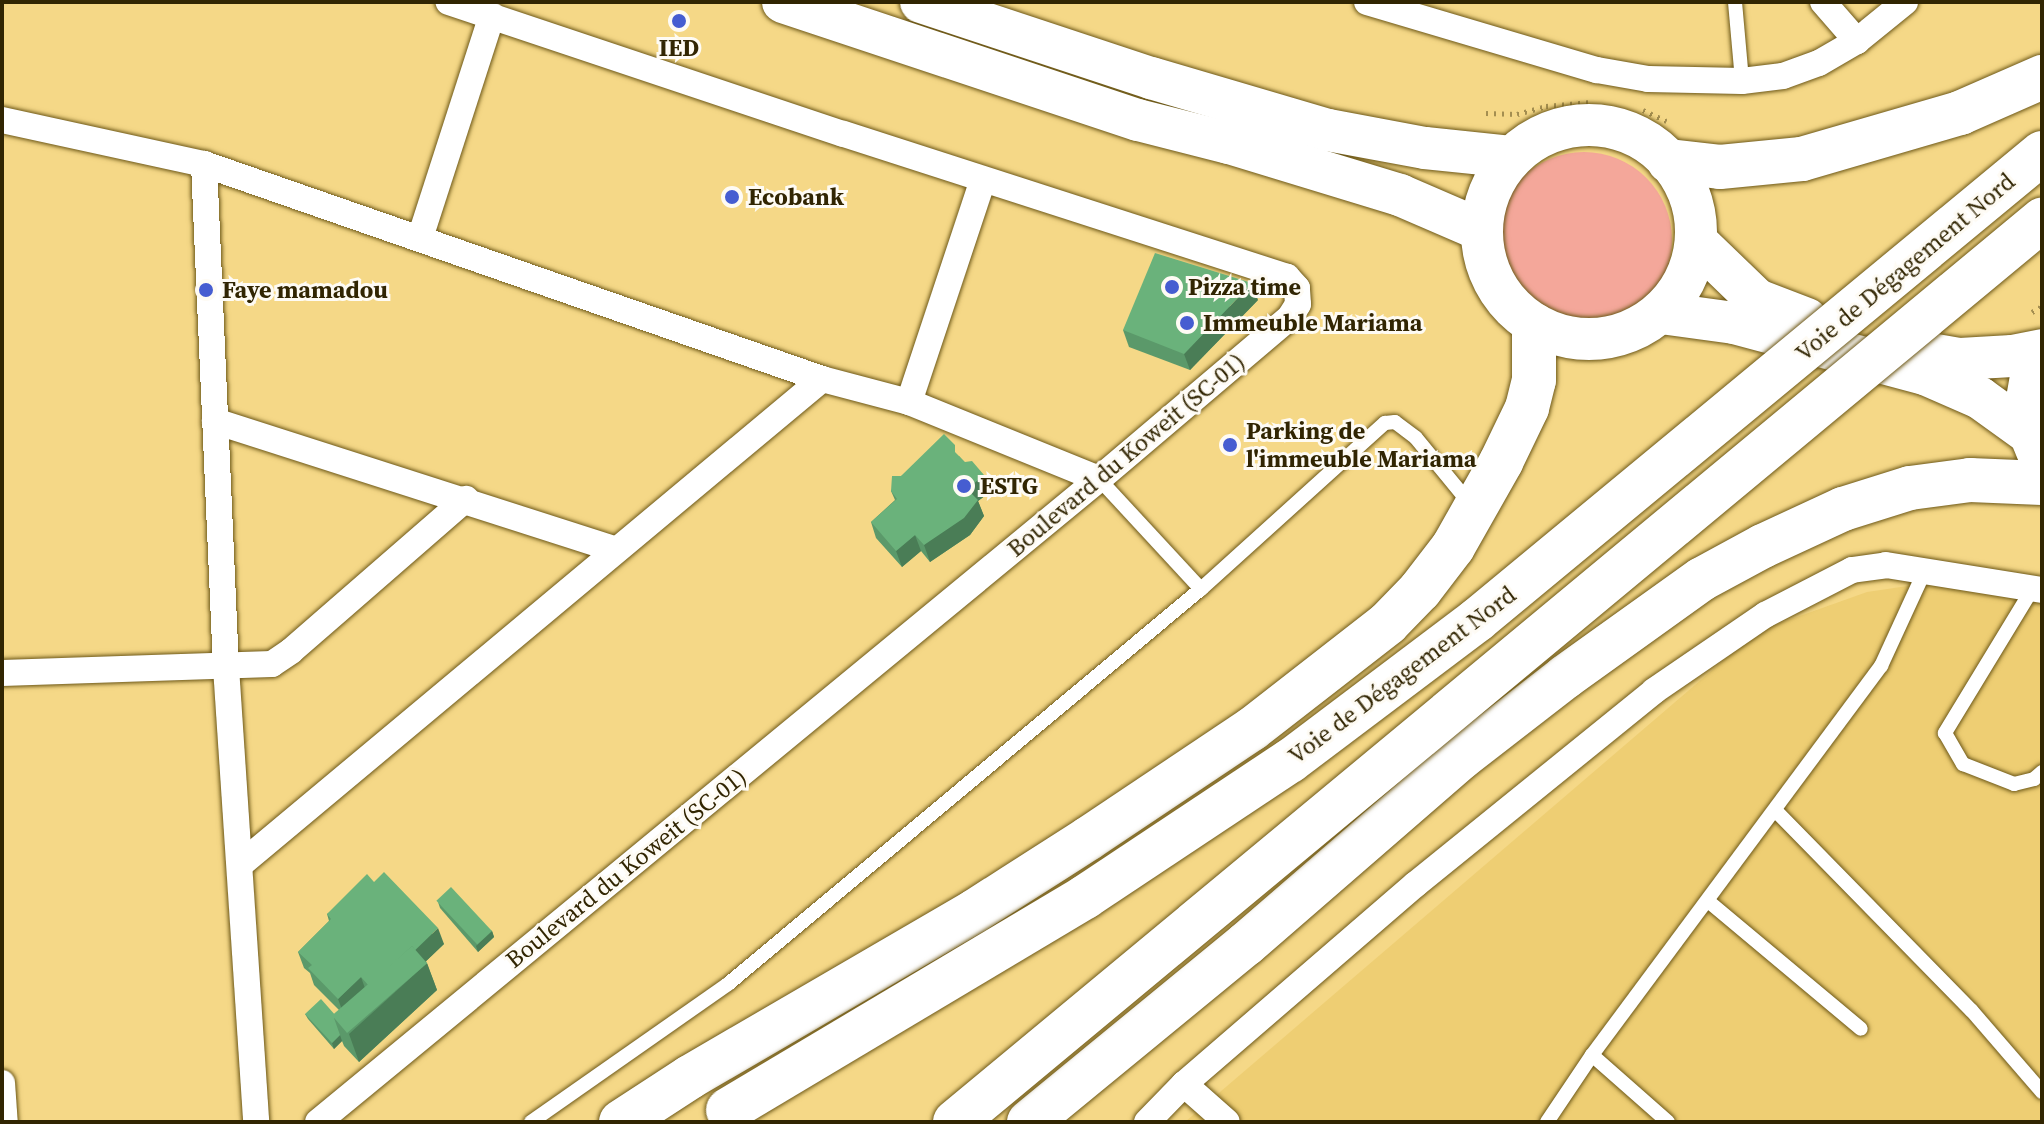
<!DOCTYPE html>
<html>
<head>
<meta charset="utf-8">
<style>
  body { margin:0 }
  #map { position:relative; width:2044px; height:1124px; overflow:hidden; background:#f5d887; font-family:"Source Serif 4",serif }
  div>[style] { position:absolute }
  .built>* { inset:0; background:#eece73 }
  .green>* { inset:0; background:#f4a79a }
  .round { border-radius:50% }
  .path>* { height:5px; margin-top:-2.5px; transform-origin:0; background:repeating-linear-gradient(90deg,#a48e50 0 2px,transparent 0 8px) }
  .roads { filter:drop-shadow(0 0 2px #6d5818) drop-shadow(0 0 2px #6d5818) }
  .service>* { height:14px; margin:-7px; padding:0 7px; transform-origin:7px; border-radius:7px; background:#fff }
  .minor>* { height:26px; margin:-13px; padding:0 13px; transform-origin:13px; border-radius:13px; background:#fff }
  .primary>* { height:42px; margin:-21px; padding:0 21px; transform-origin:21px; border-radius:21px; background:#fff }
  .primary>.ring { margin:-21px; padding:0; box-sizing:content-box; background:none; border:42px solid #fff; border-radius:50% }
  .trunk>* { height:44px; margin:-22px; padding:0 22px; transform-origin:22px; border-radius:22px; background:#fff }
  .bridges { filter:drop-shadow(0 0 2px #6d5818) drop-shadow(0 0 2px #6d5818) }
  .trunk-bridge>* { height:44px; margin:-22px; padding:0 22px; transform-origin:22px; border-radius:22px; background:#fff }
  .wall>* { inset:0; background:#5b996a }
  .shaded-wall>* { inset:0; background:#4a7d56 }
  .building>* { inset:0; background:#6ab27b; transform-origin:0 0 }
  .dots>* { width:22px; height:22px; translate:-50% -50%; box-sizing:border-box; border:4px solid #fefbf4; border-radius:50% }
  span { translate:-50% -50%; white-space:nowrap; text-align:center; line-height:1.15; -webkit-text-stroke:6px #fefbf4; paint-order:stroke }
  .poi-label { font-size:24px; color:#312502; font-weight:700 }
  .left { translate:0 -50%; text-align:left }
  .street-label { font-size:24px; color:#312502 }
  .frame { position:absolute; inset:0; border:4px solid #312502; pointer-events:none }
</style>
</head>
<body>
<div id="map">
  <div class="built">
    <i style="clip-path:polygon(1948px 580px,2042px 589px,2042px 1122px,1185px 1122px,1758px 631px,1867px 592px)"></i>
  </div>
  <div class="green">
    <i class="round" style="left:1496px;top:152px;width:176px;height:176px"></i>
  </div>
  <div class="path">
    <i style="left:1643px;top:110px;width:26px;rotate:25deg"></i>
    <i style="left:1486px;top:113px;width:31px;rotate:2deg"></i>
    <i style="left:1517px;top:114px;width:30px;rotate:-15deg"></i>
    <i style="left:1546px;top:106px;width:45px;rotate:-5.1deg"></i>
    <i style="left:2032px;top:312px;width:12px;rotate:-31deg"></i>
  </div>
  <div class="roads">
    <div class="service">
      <i style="left:1735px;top:2px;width:79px;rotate:84.9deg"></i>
      <i style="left:1099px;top:479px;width:150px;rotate:47.2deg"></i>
      <i style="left:2033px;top:588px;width:170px;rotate:121.3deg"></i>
      <i style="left:1945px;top:733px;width:36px;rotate:60deg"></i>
      <i style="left:1963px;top:764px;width:55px;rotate:21.4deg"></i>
      <i style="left:2014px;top:784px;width:21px;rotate:-14deg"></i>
      <i style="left:2034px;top:779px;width:11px;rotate:-41deg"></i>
      <i style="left:1775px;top:810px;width:281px;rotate:45.6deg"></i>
      <i style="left:1972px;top:1011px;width:107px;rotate:49.2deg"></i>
      <i style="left:1708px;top:901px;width:199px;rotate:39.9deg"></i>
      <i style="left:1592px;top:1055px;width:101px;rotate:41.4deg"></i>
      <i style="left:531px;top:1122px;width:241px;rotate:-35deg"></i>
      <i style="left:728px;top:984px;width:616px;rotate:-39.87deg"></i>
      <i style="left:1201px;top:589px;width:248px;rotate:-42.1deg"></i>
      <i style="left:1385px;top:423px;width:10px;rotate:-6deg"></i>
      <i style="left:1395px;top:422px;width:26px;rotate:37deg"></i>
      <i style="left:1416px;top:438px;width:87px;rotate:50.6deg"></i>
      <i style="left:1547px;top:1122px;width:81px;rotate:-56.1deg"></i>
      <i style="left:1592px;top:1055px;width:485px;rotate:-53.4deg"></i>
      <i style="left:1881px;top:666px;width:108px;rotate:-65.3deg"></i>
    </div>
    <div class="minor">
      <i style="left:1367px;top:2px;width:240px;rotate:16.5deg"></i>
      <i style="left:1597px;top:70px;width:52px;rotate:10deg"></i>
      <i style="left:1648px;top:79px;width:94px;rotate:1.2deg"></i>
      <i style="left:1742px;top:81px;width:41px;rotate:-7deg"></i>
      <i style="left:1783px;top:76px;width:38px;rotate:-20deg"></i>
      <i style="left:1819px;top:63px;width:44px;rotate:-30.1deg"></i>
      <i style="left:1857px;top:41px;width:62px;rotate:-39.1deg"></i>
      <i style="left:1823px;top:2px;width:52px;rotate:48.9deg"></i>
      <i style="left:2px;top:120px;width:207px;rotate:12.3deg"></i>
      <i style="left:204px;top:164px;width:654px;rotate:19.18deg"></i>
      <i style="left:822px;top:379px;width:90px;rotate:14.8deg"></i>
      <i style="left:909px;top:402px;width:205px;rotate:22.1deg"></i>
      <i style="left:204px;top:164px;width:503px;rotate:87.5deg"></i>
      <i style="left:226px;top:667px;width:456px;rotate:86.2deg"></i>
      <i style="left:420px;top:238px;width:234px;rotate:-72.1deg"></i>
      <i style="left:909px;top:402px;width:234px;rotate:-71.6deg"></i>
      <i style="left:215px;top:421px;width:421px;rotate:17.8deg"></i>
      <i style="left:2px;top:673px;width:270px;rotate:-1.9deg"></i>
      <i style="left:272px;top:664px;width:23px;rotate:-34deg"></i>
      <i style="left:291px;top:651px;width:232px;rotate:-41deg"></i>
      <i style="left:241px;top:864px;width:757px;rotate:-39.85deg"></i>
      <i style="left:2px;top:1083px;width:39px;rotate:86deg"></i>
      <i style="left:1184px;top:1084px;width:57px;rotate:41.5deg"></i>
      <i style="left:318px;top:1122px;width:1012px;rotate:-39.46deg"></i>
      <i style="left:1099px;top:479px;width:250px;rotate:-40.3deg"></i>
      <i style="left:1290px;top:317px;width:15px;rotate:-58deg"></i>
      <i style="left:1298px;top:304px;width:16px;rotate:-94deg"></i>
      <i style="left:1297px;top:288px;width:15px;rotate:-132deg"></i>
      <i style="left:1287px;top:277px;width:466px;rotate:-162.1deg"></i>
      <i style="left:843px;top:134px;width:416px;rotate:-161.5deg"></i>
      <i style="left:1147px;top:1122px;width:53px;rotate:-45.8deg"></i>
      <i style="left:1184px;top:1084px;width:306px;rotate:-40.8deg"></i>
      <i style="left:1416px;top:884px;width:306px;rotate:-39deg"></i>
      <i style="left:1654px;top:691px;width:135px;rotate:-34.4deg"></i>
      <i style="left:1765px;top:615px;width:98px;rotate:-27.3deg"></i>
      <i style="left:1852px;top:570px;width:34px;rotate:-8deg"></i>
      <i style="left:1886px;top:565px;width:158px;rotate:9.1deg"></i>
    </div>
    <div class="primary">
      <i style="left:783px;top:2px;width:374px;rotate:18.4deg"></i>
      <i style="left:1138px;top:120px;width:94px;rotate:14.2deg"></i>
      <i style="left:1229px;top:143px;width:179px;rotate:16.9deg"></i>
      <i style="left:1400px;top:195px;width:88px;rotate:23.4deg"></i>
      <i style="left:921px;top:2px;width:242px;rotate:18.3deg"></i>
      <i style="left:1151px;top:78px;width:184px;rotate:16.4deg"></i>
      <i style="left:1328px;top:130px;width:99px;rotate:10.5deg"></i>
      <i style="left:1425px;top:148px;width:86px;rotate:6deg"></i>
      <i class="ring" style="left:1482px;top:125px;width:172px;height:172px"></i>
      <i style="left:1697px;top:242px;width:83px;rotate:44deg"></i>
      <i style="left:1757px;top:300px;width:53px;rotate:20.8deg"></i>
      <i style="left:1661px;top:313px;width:74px;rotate:7.8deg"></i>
      <i style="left:1734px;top:323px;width:198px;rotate:15deg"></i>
      <i style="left:1925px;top:374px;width:60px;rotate:23.6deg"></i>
      <i style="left:1980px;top:398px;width:62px;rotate:35.8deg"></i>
      <i style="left:1913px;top:351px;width:48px;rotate:9.7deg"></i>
      <i style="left:1960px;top:359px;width:52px;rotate:-3.3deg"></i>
      <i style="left:2012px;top:356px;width:31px;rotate:-11deg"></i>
      <i style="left:2037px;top:451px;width:18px;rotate:-112deg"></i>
      <i style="left:2030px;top:434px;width:29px;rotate:-98deg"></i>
      <i style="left:2026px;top:405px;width:28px;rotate:-80deg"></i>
      <i style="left:2031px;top:377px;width:26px;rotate:-65deg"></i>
    </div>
    <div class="trunk">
      <i style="left:1669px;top:161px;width:51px;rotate:6.7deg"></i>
      <i style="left:1720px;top:167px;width:82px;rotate:-5.6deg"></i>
      <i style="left:1802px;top:159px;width:165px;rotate:-16.2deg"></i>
      <i style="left:1960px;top:113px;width:90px;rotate:-23.7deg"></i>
      <i style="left:621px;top:1122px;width:82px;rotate:-33.1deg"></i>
      <i style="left:690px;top:1077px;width:330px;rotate:-30.2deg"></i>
      <i style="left:975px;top:911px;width:135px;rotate:-32.6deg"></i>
      <i style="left:1089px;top:838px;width:196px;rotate:-33.8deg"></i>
      <i style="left:1252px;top:729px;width:172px;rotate:-37.9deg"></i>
      <i style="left:1388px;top:623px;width:46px;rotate:-45.9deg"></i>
      <i style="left:1420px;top:590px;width:54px;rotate:-52.5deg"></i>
      <i style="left:1453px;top:547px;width:98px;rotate:-60.5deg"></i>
      <i style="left:1501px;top:462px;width:60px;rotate:-64.3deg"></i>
      <i style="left:1527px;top:408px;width:29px;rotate:-76deg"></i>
      <i style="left:1534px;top:380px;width:55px;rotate:-90deg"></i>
      <i style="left:1029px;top:1122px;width:281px;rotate:-39.4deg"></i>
      <i style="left:1246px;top:944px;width:286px;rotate:-40.9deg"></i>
      <i style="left:1462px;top:757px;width:130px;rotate:-37.8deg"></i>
      <i style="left:1565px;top:677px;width:168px;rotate:-35.6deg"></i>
      <i style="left:1702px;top:579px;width:69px;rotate:-28.4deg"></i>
      <i style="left:1763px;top:546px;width:88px;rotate:-24.8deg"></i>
      <i style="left:1843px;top:509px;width:70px;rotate:-17.4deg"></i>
      <i style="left:1910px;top:488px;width:61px;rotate:-7.6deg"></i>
      <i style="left:1970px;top:480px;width:72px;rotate:2.4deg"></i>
    </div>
  </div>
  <div class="bridges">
    <div class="trunk-bridge">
      <i style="left:728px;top:1110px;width:416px;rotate:-30.8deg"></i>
      <i style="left:1085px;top:897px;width:246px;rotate:-33.6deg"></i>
      <i style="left:1290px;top:761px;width:234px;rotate:-37deg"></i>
      <i style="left:1477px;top:620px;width:733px;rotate:-39.58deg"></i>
      <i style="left:955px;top:1122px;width:1413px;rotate:-39.69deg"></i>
    </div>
  </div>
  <div class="wall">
    <i style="clip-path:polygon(1258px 300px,1190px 370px,1129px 347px,1123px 330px)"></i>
    <i style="clip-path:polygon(959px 456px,990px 492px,978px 501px,984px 516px,970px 535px,930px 562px,921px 551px,902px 567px,876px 538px,871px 522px,895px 500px,891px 491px,901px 476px)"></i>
    <i style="clip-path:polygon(374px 882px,444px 944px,426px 961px,437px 990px,359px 1062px,344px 1046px,342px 1041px,334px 1049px,308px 1019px,305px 1014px,336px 1016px,341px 1012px,314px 985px,310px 973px,304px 968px,298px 952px,329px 921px,327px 914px)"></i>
    <i style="clip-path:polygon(438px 902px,492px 931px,494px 937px,478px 952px,440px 908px)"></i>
  </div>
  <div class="shaded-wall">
    <i style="clip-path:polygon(1252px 283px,1258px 300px,1190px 370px,1184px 354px)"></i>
    <i style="clip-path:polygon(984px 475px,990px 492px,978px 501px,984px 516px,970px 535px,930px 562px,924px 545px,967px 489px)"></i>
    <i style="clip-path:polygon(915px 535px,921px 551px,902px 567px,896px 551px)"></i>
    <i style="clip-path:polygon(438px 928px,444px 944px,395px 991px,390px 975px)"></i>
    <i style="clip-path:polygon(492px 931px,494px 937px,478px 952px,476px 946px)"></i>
    <i style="clip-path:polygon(427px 963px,437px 990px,359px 1062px,349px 1034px)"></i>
    <i style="clip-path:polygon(361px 977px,367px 994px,344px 1015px,338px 999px)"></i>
    <i style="clip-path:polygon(340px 1035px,342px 1041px,334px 1049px,332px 1043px)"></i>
  </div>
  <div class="building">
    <i style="clip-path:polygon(1155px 253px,1252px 283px,1184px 354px,1123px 330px)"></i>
    <i style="clip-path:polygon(944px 434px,955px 445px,955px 452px,965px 462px,972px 461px,984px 475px,967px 489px,978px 500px,964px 518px,924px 545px,915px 535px,896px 551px,871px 522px,897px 499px,891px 491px,892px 476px,901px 476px)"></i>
    <i style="clip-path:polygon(384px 872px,438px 928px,415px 950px,412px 946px,369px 986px,361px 977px,338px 999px,308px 968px,312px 965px,298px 952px,331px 919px,327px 914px,367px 874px,374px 882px)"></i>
    <i style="left:451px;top:887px;width:60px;height:20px;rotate:47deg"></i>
    <i style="left:412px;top:946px;width:23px;height:106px;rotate:49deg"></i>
    <i style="clip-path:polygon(321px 999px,336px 1016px,334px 1018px,340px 1035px,332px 1043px,305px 1014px)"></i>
  </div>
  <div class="dots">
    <i style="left:679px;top:21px;background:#465dd1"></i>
    <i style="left:732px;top:197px;background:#465dd1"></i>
    <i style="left:1172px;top:287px;background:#465dd1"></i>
    <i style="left:206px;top:290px;background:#465dd1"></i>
    <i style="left:1187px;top:323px;background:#465dd1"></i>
    <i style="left:1230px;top:445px;background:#465dd1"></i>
    <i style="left:964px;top:486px;background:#465dd1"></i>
  </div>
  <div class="poi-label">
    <span style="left:679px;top:48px">IED</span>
    <span class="left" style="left:748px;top:197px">Ecobank</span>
    <span class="left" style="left:1188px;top:287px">Pizza time</span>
    <span class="left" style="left:222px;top:290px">Faye mamadou</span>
    <span class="left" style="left:1203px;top:323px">Immeuble Mariama</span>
    <span class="left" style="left:1246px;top:445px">Parking de<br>l'immeuble Mariama</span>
    <span class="left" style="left:980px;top:486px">ESTG</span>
  </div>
  <div class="street-label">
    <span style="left:1905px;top:267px;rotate:-40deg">Voie de Dégagement Nord</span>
    <span style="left:1126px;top:455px;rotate:-40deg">Boulevard du Koweit (SC-01)</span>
    <span style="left:1402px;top:675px;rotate:-37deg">Voie de Dégagement Nord</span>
    <span style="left:626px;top:868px;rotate:-39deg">Boulevard du Koweit (SC-01)</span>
  </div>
  <div class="frame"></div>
</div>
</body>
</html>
